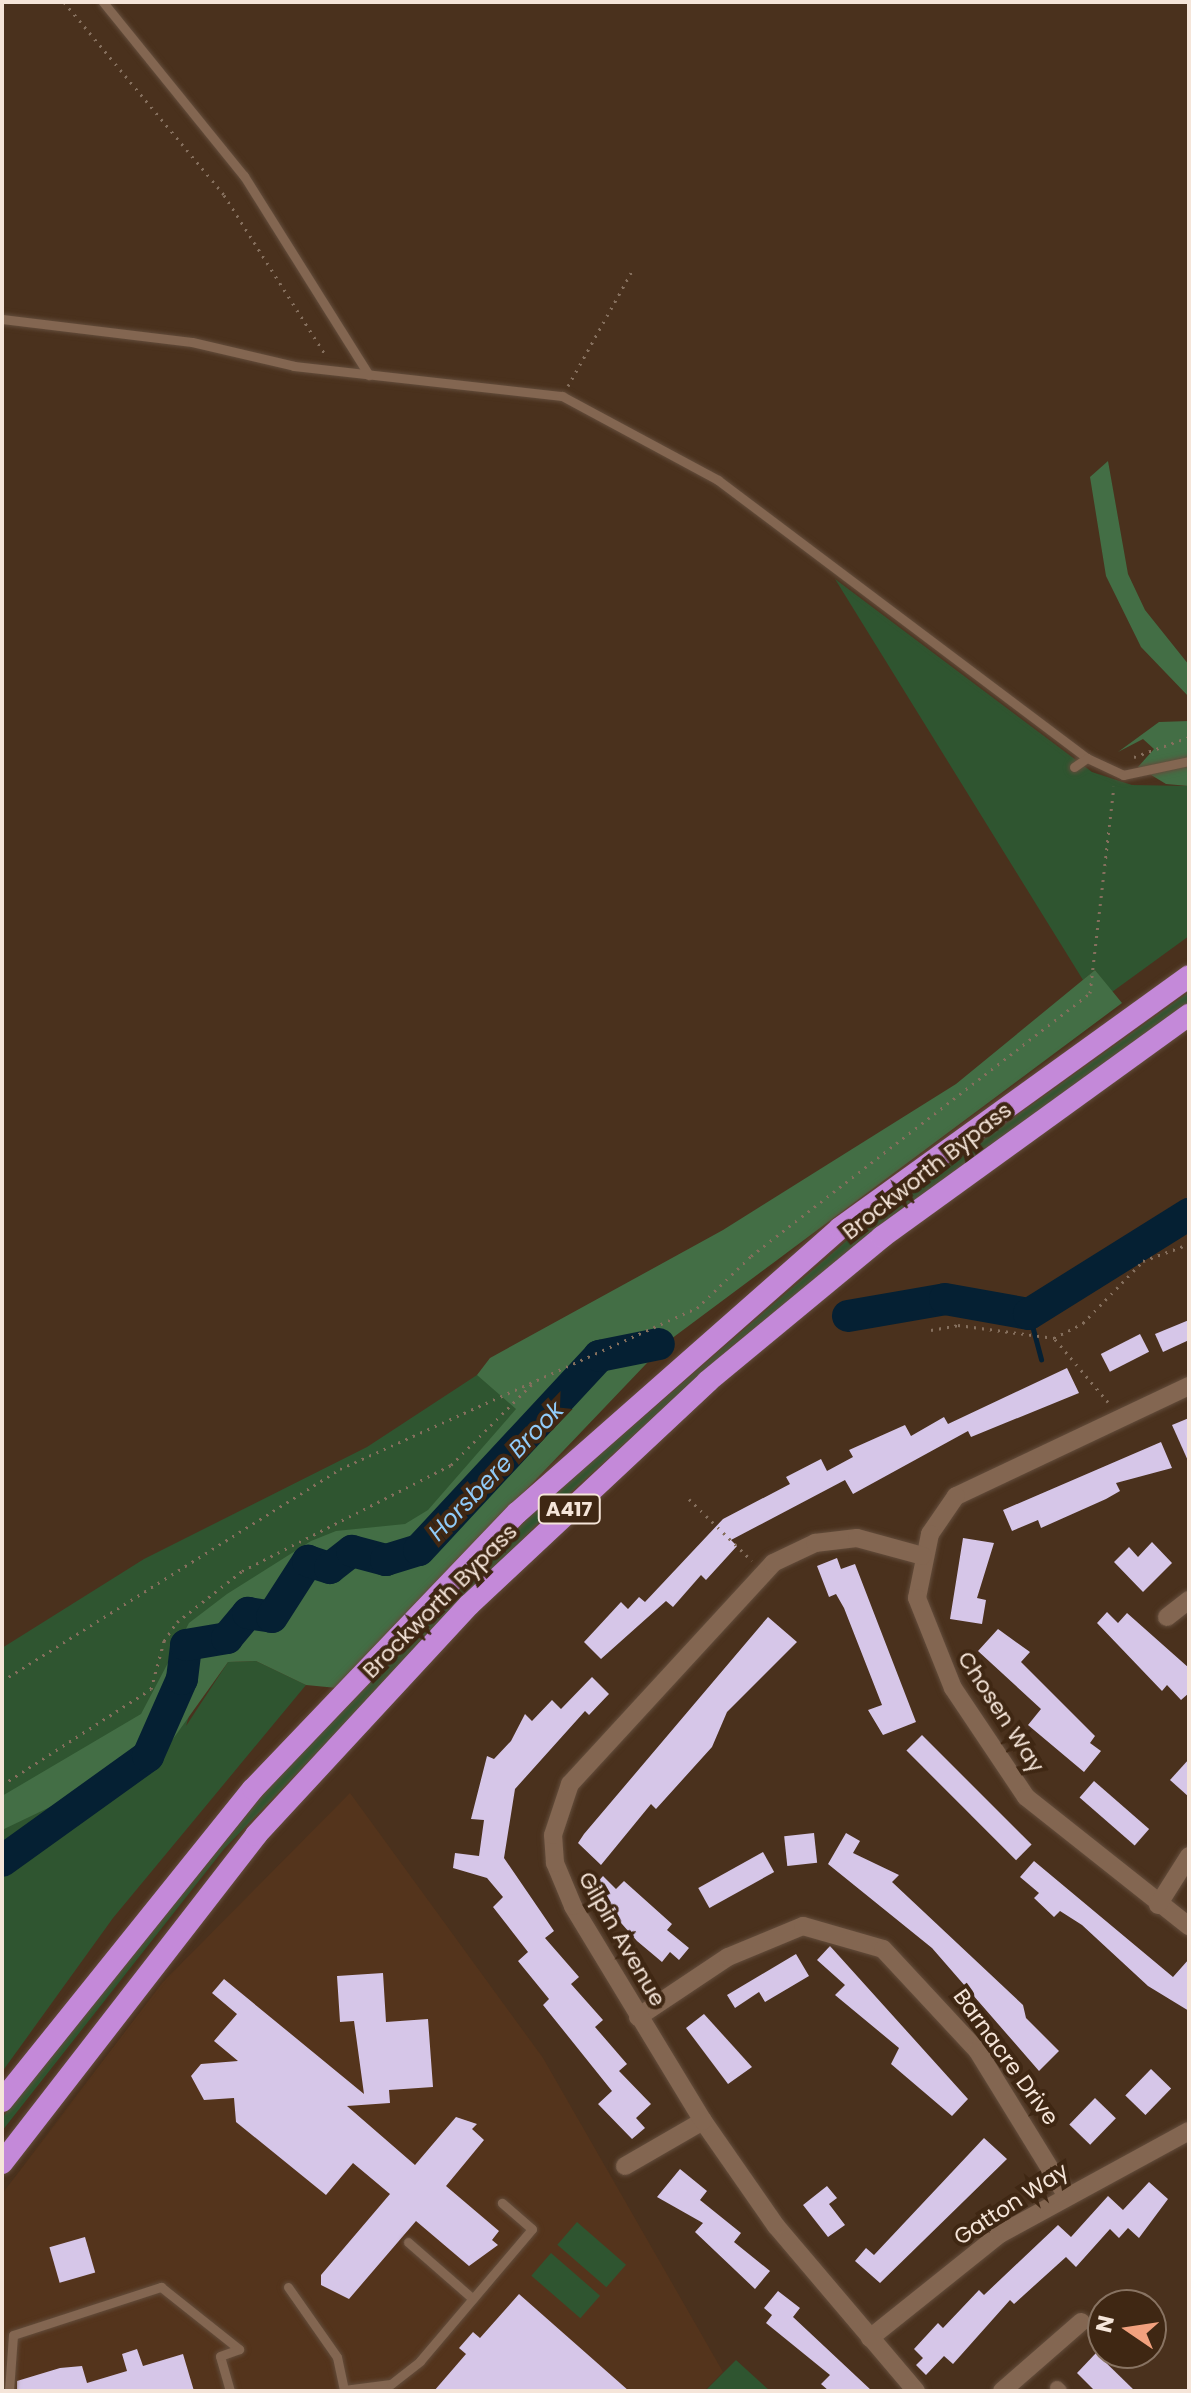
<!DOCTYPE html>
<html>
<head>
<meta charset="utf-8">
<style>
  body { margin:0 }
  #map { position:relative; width:1191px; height:2393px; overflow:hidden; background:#4a311d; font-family:Poppins,sans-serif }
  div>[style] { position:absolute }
  .built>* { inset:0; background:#54341c }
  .green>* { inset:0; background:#2f5530; transform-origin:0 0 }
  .forest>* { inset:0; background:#436e45 }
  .stream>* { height:5px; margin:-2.5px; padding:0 2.5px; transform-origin:2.5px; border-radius:2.5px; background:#052033 }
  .river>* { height:32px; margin:-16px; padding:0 16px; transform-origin:16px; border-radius:16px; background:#052033 }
  .building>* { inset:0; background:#d6c6e8; transform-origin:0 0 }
  .path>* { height:3px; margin-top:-1.5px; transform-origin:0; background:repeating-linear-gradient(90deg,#856f5d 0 2px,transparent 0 8px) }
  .roads { filter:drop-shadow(0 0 2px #634d3c) drop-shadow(0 0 2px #634d3c) }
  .service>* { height:9px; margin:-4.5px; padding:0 4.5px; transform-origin:4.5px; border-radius:4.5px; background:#836651 }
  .pedestrian>* { height:14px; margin:-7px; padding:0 7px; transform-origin:7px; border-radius:7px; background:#836651 }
  .minor>* { height:18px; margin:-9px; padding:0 9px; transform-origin:9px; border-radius:9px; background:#836651 }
  .trunk>* { height:22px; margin:-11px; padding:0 11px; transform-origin:11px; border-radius:11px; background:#c489d9 }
  span { translate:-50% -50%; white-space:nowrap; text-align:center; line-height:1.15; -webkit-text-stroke:8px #3f2713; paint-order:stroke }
  .shield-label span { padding:2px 6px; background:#3f2713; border:2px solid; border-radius:6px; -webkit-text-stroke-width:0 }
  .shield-label { font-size:20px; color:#f5e5d9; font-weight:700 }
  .street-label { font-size:22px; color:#f5e5d9 }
  .water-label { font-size:24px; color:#90cbf9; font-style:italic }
  .frame { position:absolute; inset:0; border:4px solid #f5e5d9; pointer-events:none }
  .north { position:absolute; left:1087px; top:2289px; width:80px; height:80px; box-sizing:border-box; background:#3f2713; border:2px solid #887362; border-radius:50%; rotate:283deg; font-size:22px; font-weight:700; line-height:32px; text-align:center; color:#f5e5d9 }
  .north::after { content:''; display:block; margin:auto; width:28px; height:36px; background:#f2a17e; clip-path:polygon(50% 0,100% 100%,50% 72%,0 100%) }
</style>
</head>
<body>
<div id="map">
  <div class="built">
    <i style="clip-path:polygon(350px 1793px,543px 2058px,723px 2372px,704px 2391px,2px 2391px,2px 2194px,162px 1983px)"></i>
  </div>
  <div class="green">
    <i style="clip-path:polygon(835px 579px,1092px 772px,1132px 785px,1189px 786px,1189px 936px,1112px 992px,1095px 970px,1083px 980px)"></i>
    <i style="clip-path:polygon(1189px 992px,1189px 1004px,895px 1214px,731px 1347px,549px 1512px,224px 1849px,2px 2131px,2px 2118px,266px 1791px,534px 1512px,868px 1222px)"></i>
    <i style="clip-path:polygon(650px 1334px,534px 1457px,242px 1648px,199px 1683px,186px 1726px,228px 1662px,256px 1661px,306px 1685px,113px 1918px,2px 2072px,2px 1648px,144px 1559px,367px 1447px,477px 1375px)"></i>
    <i style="left:577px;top:2222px;width:65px;height:30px;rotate:41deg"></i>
    <i style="left:551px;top:2253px;width:65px;height:30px;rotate:41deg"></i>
    <i style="clip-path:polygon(736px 2360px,770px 2391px,705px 2391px)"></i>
  </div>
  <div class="forest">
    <i style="clip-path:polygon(1108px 461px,1128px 574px,1145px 610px,1189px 665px,1189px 697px,1141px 647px,1106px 576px,1090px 477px)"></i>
    <i style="clip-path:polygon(1189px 721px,1189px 786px,1166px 784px,1138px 767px,1154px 749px,1143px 739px,1118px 752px,1159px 722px)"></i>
    <i style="clip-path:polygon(1095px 970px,1122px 1003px,667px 1342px,337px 1688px,306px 1685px,256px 1661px,228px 1662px,163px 1753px,2px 1830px,2px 1796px,141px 1714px,189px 1623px,227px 1594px,311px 1541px,336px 1531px,405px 1524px,428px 1510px,516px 1409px,477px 1375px,490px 1358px,723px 1230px,956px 1084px)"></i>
  </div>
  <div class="stream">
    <i style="left:1029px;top:1314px;width:47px;rotate:75.1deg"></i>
  </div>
  <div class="river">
    <i style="left:848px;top:1316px;width:98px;rotate:-9.9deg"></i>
    <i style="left:945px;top:1299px;width:85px;rotate:10.1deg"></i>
    <i style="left:1029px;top:1314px;width:189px;rotate:-32deg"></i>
    <i style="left:2px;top:1861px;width:180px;rotate:-35.7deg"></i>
    <i style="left:148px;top:1756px;width:84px;rotate:-66.2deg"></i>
    <i style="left:182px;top:1679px;width:34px;rotate:-83deg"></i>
    <i style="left:186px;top:1645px;width:42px;rotate:-9.7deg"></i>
    <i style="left:227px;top:1638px;width:33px;rotate:-50deg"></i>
    <i style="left:248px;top:1613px;width:24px;rotate:9deg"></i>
    <i style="left:272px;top:1617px;width:67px;rotate:-57.3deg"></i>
    <i style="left:308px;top:1561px;width:23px;rotate:18deg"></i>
    <i style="left:330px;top:1568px;width:28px;rotate:-38deg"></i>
    <i style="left:352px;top:1551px;width:35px;rotate:15deg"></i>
    <i style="left:386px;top:1560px;width:34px;rotate:-17deg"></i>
    <i style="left:419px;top:1550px;width:265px;rotate:-47.1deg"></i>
    <i style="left:599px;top:1356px;width:61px;rotate:-11.3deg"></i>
  </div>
  <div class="building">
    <i style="clip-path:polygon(1189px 1320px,1189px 1340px,1163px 1352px,1155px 1334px)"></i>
    <i style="left:1140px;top:1334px;width:20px;height:44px;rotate:63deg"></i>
    <i style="clip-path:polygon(1067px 1368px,1079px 1393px,971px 1437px,968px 1431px,853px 1494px,845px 1480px,731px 1540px,737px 1546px,706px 1580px,701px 1575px,673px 1607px,666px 1601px,601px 1659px,584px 1642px,621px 1602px,628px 1609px,639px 1597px,645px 1602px,723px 1519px,790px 1484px,786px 1477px,821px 1459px,827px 1471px,853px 1457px,849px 1450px,905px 1425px,911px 1436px,944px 1417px,948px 1424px)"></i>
    <i style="clip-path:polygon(1189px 1418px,1189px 1463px,1172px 1425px)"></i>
    <i style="clip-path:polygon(1161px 1442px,1172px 1468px,1116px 1483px,1120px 1491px,1106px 1499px,1041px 1528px,1038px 1520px,1012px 1531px,1003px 1510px)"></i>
    <i style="clip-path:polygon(963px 1538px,994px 1543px,977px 1598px,986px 1600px,982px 1624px,950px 1619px)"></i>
    <i style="clip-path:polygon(1152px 1542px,1172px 1563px,1143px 1592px,1114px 1562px,1129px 1547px,1138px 1557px)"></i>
    <i style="clip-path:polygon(837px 1558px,841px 1569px,855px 1564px,916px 1722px,883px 1735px,868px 1710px,882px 1705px,844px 1608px,836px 1594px,829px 1597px,817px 1566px)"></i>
    <i style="clip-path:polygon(1107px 1612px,1118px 1623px,1127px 1613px,1189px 1668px,1189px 1693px,1181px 1700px,1167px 1685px,1162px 1691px,1097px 1623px)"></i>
    <i style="clip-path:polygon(768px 1617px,797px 1642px,727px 1712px,712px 1747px,656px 1809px,651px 1804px,601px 1865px,578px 1843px,584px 1834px)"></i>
    <i style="clip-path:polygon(998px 1629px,1030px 1652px,1021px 1662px,1095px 1736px,1090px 1743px,1101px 1751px,1084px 1772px,1028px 1725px,1041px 1709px,978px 1651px)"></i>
    <i style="clip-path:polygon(592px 1677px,609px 1694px,589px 1715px,585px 1711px,515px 1789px,504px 1858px,554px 1931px,545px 1938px,579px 1977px,571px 1984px,603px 2020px,595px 2027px,627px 2064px,619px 2071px,651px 2104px,636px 2118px,645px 2128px,632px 2139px,598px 2104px,612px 2091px,543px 2005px,549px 1999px,518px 1961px,528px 1952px,493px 1907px,503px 1897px,487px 1878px,453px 1868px,455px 1853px,479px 1856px,484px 1820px,471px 1819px,487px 1756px,494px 1759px,511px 1741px,525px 1714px,532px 1721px,552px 1700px,561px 1709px)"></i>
    <i style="left:922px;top:1735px;width:155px;height:22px;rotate:45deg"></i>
    <i style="clip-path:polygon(1189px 1759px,1189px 1797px,1170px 1780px)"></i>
    <i style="left:1094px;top:1781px;width:73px;height:22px;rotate:41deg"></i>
    <i style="left:814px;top:1833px;width:30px;height:30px;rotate:84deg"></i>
    <i style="clip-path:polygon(846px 1833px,860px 1841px,853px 1853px,899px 1875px,892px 1882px,1023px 2005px,1026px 2018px,1059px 2051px,1039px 2071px,932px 1948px,828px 1864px)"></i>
    <i style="left:763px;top:1852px;width:23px;height:74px;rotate:61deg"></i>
    <i style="clip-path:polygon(1034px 1861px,1173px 1977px,1189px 1959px,1189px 2011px,1148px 1986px,1082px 1925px,1060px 1911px,1054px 1917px,1034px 1898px,1039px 1893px,1020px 1877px)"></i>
    <i style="clip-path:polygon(603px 1876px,616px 1889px,624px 1881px,672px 1924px,667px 1930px,689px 1948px,679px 1960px,670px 1952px,662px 1962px,637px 1941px,591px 1889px)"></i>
    <i style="clip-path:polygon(830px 1946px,968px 2099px,952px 2116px,891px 2064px,899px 2048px,835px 1995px,845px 1985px,817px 1960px)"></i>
    <i style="clip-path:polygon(796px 1954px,809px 1976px,765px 2002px,759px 1992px,735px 2008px,727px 1995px)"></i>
    <i style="clip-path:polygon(383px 1973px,386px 2022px,428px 2019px,433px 2087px,389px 2090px,390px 2103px,347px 2106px,415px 2165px,456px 2117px,477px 2124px,472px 2129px,484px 2140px,446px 2186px,499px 2231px,492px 2240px,498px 2245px,469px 2266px,416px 2221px,349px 2299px,321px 2285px,321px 2275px,390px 2194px,353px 2163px,326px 2195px,236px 2122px,234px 2098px,204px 2100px,191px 2076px,201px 2064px,238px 2061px,214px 2041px,237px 2014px,212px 1993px,224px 1979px,364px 2094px,354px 2021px,340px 2022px,337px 1976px)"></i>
    <i style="clip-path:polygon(704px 2014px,752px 2067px,728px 2084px,686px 2028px)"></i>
    <i style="left:1151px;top:2069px;width:28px;height:37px;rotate:44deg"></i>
    <i style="left:1095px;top:2098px;width:29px;height:37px;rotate:44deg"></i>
    <i style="clip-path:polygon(984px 2138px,1007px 2159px,880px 2283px,855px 2261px,866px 2248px,874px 2255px)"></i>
    <i style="clip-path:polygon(680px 2169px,707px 2191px,700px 2200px,741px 2233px,734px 2242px,770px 2271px,755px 2289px,695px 2232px,703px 2223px,657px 2197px)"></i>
    <i style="clip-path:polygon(1149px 2182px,1168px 2199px,1139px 2238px,1128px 2228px,1119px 2238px,1110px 2229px,1076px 2267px,1066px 2257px,1014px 2304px,1010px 2300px,953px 2364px,944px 2356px,926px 2375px,916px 2365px,923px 2358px,914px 2349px,938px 2323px,943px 2328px,979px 2290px,984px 2295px,1058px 2225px,1071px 2237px,1108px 2196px,1123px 2210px)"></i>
    <i style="clip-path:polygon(827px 2186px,837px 2198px,829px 2204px,845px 2225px,828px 2237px,803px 2205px)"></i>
    <i style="left:85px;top:2237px;width:37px;height:37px;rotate:74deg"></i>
    <i style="clip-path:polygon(778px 2291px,800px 2308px,793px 2317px,872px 2391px,829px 2391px,821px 2384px,830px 2375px,766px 2323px,772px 2315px,764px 2308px)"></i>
    <i style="clip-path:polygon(519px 2294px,629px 2391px,434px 2391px,466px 2354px,459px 2348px,473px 2332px,480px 2338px)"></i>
    <i style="clip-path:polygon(137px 2349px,143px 2366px,183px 2354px,194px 2391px,17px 2391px,17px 2381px,60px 2368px,82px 2366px,87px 2383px,127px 2371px,122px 2354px)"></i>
    <i style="clip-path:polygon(1096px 2353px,1135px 2391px,1095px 2391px,1077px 2373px)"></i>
  </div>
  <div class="path">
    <i style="left:64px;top:2px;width:251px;rotate:50.3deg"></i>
    <i style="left:224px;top:195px;width:188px;rotate:57.6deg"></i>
    <i style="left:568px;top:386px;width:132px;rotate:-60.9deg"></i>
    <i style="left:1134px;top:757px;width:59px;rotate:-20deg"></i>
    <i style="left:931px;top:1330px;width:27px;rotate:-10deg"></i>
    <i style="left:958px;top:1325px;width:97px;rotate:7.7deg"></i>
    <i style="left:1108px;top:1402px;width:84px;rotate:-130.2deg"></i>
    <i style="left:1054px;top:1338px;width:33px;rotate:-27deg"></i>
    <i style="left:1083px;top:1323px;width:86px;rotate:-45.9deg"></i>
    <i style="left:1143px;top:1261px;width:49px;rotate:-20.3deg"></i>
    <i style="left:689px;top:1499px;width:88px;rotate:44.5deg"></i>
    <i style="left:2px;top:1681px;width:399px;rotate:-32.1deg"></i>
    <i style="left:340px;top:1469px;width:392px;rotate:-24.3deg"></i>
    <i style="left:697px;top:1308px;width:75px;rotate:-43.9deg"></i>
    <i style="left:751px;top:1256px;width:429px;rotate:-37.8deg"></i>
    <i style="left:1090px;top:993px;width:208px;rotate:-83.4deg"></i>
    <i style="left:2px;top:1785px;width:177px;rotate:-32.8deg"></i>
    <i style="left:151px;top:1689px;width:50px;rotate:-74.8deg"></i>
    <i style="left:164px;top:1641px;width:23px;rotate:-56deg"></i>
    <i style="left:177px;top:1622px;width:83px;rotate:-38.1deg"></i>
    <i style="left:242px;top:1571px;width:234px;rotate:-26.9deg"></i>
    <i style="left:451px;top:1465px;width:119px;rotate:-45deg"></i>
  </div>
  <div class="roads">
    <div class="service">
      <i style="left:103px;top:2px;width:224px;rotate:51deg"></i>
      <i style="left:244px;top:176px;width:235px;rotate:57.9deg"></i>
      <i style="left:2px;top:319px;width:191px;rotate:6.9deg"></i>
      <i style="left:192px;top:342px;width:105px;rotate:13.2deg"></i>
      <i style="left:294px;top:366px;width:270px;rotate:6.4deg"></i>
      <i style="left:562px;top:396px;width:177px;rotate:28.3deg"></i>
      <i style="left:718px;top:480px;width:462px;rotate:37deg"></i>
      <i style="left:1087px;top:758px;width:40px;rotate:25deg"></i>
      <i style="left:1123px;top:775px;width:67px;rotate:-12deg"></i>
      <i style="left:1074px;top:767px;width:16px;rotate:-35deg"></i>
      <i style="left:408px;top:2242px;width:86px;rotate:41.2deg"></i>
      <i style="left:288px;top:2287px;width:85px;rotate:55deg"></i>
      <i style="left:337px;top:2357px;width:35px;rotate:78deg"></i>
      <i style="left:344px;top:2390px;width:47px;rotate:-7.3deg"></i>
      <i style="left:391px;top:2384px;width:37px;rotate:-38deg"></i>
      <i style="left:420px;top:2361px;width:173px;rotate:-49.7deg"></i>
      <i style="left:532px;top:2229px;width:40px;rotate:-139deg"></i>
      <i style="left:9px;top:2391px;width:56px;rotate:-85.9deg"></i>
      <i style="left:13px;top:2335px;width:156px;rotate:-18deg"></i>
      <i style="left:161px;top:2287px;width:100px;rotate:38.5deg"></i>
      <i style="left:230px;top:2391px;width:36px;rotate:-106deg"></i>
      <i style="left:220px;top:2356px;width:20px;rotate:-20deg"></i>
    </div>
    <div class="pedestrian">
      <i style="left:1057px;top:2388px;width:4px;rotate:45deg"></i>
    </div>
    <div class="minor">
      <i style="left:1189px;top:1386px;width:258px;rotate:154.7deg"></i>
      <i style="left:956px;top:1496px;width:46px;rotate:124.4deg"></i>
      <i style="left:930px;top:1534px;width:65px;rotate:101.5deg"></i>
      <i style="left:917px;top:1598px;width:97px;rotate:68.2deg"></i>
      <i style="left:953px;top:1688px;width:131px;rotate:56.2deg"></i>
      <i style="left:1026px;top:1797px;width:208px;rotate:38.4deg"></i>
      <i style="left:1167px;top:1617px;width:28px;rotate:-38deg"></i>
      <i style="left:1158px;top:1905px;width:58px;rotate:-57.7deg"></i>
      <i style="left:638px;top:2017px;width:108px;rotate:-33.7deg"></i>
      <i style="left:728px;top:1957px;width:81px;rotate:-22.5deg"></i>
      <i style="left:803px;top:1926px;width:83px;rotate:16deg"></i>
      <i style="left:883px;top:1949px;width:138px;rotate:47.1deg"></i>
      <i style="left:977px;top:2050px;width:168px;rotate:58.4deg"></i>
      <i style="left:625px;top:2166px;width:90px;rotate:-30deg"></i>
      <i style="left:870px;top:2338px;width:166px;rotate:-38.7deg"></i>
      <i style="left:1000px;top:2234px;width:215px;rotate:-28.6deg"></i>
      <i style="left:916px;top:2391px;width:216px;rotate:-130.3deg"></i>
      <i style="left:776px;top:2226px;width:128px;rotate:-124.8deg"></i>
      <i style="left:703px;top:2121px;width:251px;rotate:-121.2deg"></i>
      <i style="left:573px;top:1906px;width:47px;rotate:-112.7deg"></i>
      <i style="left:555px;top:1863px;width:28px;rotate:-94deg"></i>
      <i style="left:553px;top:1835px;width:54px;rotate:-71.6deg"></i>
      <i style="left:570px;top:1784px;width:300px;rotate:-47.4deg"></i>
      <i style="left:773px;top:1563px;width:47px;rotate:-25.5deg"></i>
      <i style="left:815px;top:1543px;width:42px;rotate:-6.8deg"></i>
      <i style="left:857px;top:1538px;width:68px;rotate:15.3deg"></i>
      <i style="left:1002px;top:2391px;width:105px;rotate:-41.1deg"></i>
    </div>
    <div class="trunk">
      <i style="left:2px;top:2101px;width:400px;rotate:-51.2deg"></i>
      <i style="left:253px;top:1789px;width:382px;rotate:-46.3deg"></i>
      <i style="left:517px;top:1513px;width:431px;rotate:-41.4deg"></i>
      <i style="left:840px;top:1228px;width:430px;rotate:-35.8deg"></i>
      <i style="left:2px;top:2163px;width:415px;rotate:-52.2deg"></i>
      <i style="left:256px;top:1835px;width:313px;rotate:-47.2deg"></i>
      <i style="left:469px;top:1605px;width:328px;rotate:-43.1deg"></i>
      <i style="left:708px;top:1381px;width:226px;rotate:-39.6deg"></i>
      <i style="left:882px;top:1237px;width:379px;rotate:-35.9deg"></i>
    </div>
  </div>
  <div class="shield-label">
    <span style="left:569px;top:1509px">A417</span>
  </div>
  <div class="street-label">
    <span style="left:927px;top:1171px;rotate:-38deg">Brockworth Bypass</span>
    <span style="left:440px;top:1601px;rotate:-45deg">Brockworth Bypass</span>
    <span style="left:1001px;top:1712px;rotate:57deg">Chosen Way</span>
    <span style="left:622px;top:1939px;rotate:60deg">Gilpin Avenue</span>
    <span style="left:1006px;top:2057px;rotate:54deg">Barnacre Drive</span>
    <span style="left:1011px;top:2204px;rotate:-33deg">Gatton Way</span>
  </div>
  <div class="water-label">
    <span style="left:496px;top:1471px;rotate:-46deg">Horsbere Brook</span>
  </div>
  <div class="frame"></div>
  <div class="north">N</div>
</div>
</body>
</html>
